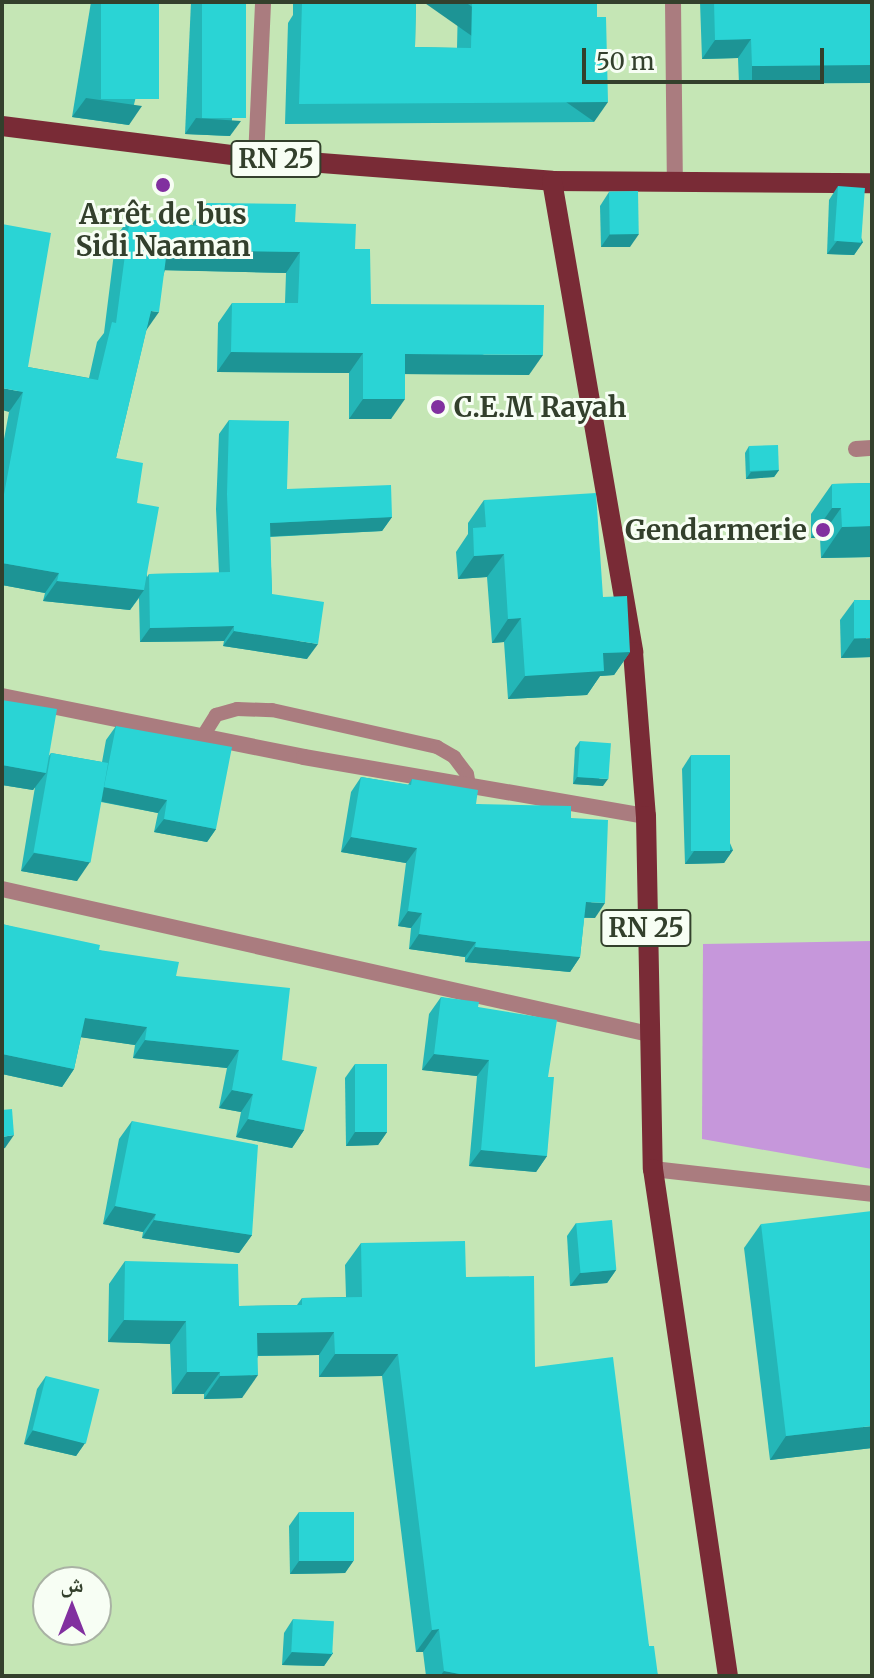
<!DOCTYPE html>
<html>
<head>
<meta charset="utf-8">
<style>
  body { margin:0 }
  #map { position:relative; width:874px; height:1678px; overflow:hidden; background:#c5e6b5; font-family:Merriweather,"Noto Naskh Arabic",serif }
  div>[style] { position:absolute }
  .green>* { inset:0; background:#c697db }
  .lane>* { height:14px; margin:-7px; padding:0 7px; transform-origin:7px; border-radius:7px; background:#aa7c7f }
  .street>* { height:16px; margin:-8px; padding:0 8px; transform-origin:8px; border-radius:8px; background:#aa7c7f }
  .primary>* { height:20px; margin:-10px; padding:0 10px; transform-origin:10px; border-radius:10px; background:#792b36 }
  .wall>* { inset:0; background:#24b6b7 }
  .shaded-wall>* { inset:0; background:#1d9495; transform-origin:0 0 }
  .building>* { inset:0; background:#2ad4d5; transform-origin:0 0 }
  .dots>* { width:22px; height:22px; translate:-50% -50%; box-sizing:border-box; border:4px solid #f7fef4; border-radius:50% }
  span { translate:-50% -50%; white-space:nowrap; text-align:center; line-height:1.15; -webkit-text-stroke:6px #f7fef4; paint-order:stroke }
  .shield-label span { padding:2px 6px; background:#f7fef4; border:2px solid; border-radius:6px; -webkit-text-stroke-width:0 }
  .shield-label { font-size:26px; color:#33402c; font-weight:700 }
  .poi-label { font-size:28px; color:#33402c; font-weight:700 }
  .left { translate:0 -50%; text-align:left }
  .right { translate:-100% -50%; text-align:right }
  .frame { position:absolute; inset:0; border:4px solid #33402c; pointer-events:none }
  .north { position:absolute; left:32px; top:1566px; width:80px; height:80px; box-sizing:border-box; background:#f7fef4; border:2px solid #a9b2a4; border-radius:50%; rotate:0deg; font-size:22px; font-weight:700; line-height:32px; text-align:center; color:#33402c }
  .north::after { content:''; display:block; margin:auto; width:28px; height:36px; background:#81309f; clip-path:polygon(50% 0,100% 100%,50% 72%,0 100%) }
  .scale { position:absolute; left:582px; top:48px; width:242px; height:36px; box-sizing:border-box; border:4px solid #33402c; border-top:0; padding-left:10px; font-size:24px; line-height:28px; white-space:nowrap; color:#33402c; -webkit-text-stroke:6px #f7fef4; paint-order:stroke }
</style>
</head>
<body>
<div id="map">
  <div class="green">
    <i style="clip-path:polygon(872px 941px,872px 1169px,702px 1139px,703px 944px)"></i>
  </div>
  <div class="lane">
    <i style="left:203px;top:736px;width:25px;rotate:-58deg"></i>
    <i style="left:216px;top:715px;width:22px;rotate:-16deg"></i>
    <i style="left:237px;top:709px;width:35px;rotate:2deg"></i>
    <i style="left:272px;top:710px;width:169px;rotate:12.6deg"></i>
    <i style="left:437px;top:747px;width:20px;rotate:30deg"></i>
    <i style="left:454px;top:757px;width:21px;rotate:53deg"></i>
    <i style="left:467px;top:774px;width:11px;rotate:80deg"></i>
  </div>
  <div class="street">
    <i style="left:673px;top:2px;width:181px;rotate:89.4deg"></i>
    <i style="left:256px;top:158px;width:156px;rotate:-87.4deg"></i>
    <i style="left:856px;top:449px;width:16px;rotate:-4deg"></i>
    <i style="left:2px;top:696px;width:308px;rotate:11.4deg"></i>
    <i style="left:304px;top:757px;width:347px;rotate:9.8deg"></i>
    <i style="left:2px;top:889px;width:663px;rotate:12.63deg"></i>
    <i style="left:653px;top:1169px;width:220px;rotate:6.5deg"></i>
  </div>
  <div class="primary">
    <i style="left:2px;top:126px;width:256px;rotate:7.2deg"></i>
    <i style="left:256px;top:158px;width:297px;rotate:4.4deg"></i>
    <i style="left:552px;top:181px;width:320px;rotate:0.4deg"></i>
    <i style="left:552px;top:181px;width:478px;rotate:80.2deg"></i>
    <i style="left:633px;top:652px;width:165px;rotate:85.5deg"></i>
    <i style="left:646px;top:816px;width:353px;rotate:88.9deg"></i>
    <i style="left:653px;top:1169px;width:513px;rotate:81.59deg"></i>
  </div>
  <div class="wall">
    <i style="clip-path:polygon(91px 2px,159px 2px,129px 125px,72px 117px)"></i>
    <i style="clip-path:polygon(191px 2px,246px 2px,230px 136px,185px 134px)"></i>
    <i style="clip-path:polygon(293px 2px,416px 2px,415px 47px,457px 48px,458px 2px,597px 2px,594px 122px,285px 124px,288px 23px,293px 15px)"></i>
    <i style="clip-path:polygon(700px 2px,872px 2px,872px 83px,739px 84px,738px 58px,702px 59px)"></i>
    <i style="clip-path:polygon(838px 186px,863px 242px,854px 255px,827px 254px,829px 200px)"></i>
    <i style="clip-path:polygon(609px 192px,630px 247px,601px 247px,600px 206px)"></i>
    <i style="clip-path:polygon(207px 203px,295px 222px,355px 249px,371px 304px,529px 375px,405px 374px,391px 419px,349px 419px,349px 373px,217px 372px,218px 323px,232px 303px,285px 303px,286px 273px,165px 270px,146px 331px,116px 458px,137px 503px,147px 577px,149px 574px,219px 573px,216px 509px,219px 434px,229px 420px,287px 489px,392px 517px,382px 531px,270px 537px,272px 594px,307px 659px,223px 646px,224px 641px,140px 642px,139px 598px,130px 610px,43px 601px,45px 593px,2px 585px,2px 450px,9px 412px,28px 367px,89px 378px,97px 342px,104px 333px,116px 237px,130px 217px,193px 225px,193px 223px)"></i>
    <i style="clip-path:polygon(749px 446px,779px 470px,774px 477px,746px 479px,745px 453px)"></i>
    <i style="clip-path:polygon(872px 483px,872px 557px,821px 558px,820px 538px,811px 538px,811px 514px,832px 484px)"></i>
    <i style="clip-path:polygon(484px 500px,603px 597px,630px 652px,614px 675px,600px 676px,587px 695px,508px 699px,504px 642px,492px 643px,487px 577px,458px 579px,456px 552px,468px 534px,468px 523px)"></i>
    <i style="clip-path:polygon(854px 601px,872px 657px,841px 658px,840px 620px)"></i>
    <i style="clip-path:polygon(2px 700px,48px 757px,51px 753px,102px 762px,106px 740px,116px 726px,216px 829px,207px 842px,154px 832px,158px 813px,101px 802px,77px 881px,21px 871px,35px 787px,33px 790px,2px 785px)"></i>
    <i style="clip-path:polygon(580px 741px,603px 786px,573px 784px,575px 748px)"></i>
    <i style="clip-path:polygon(691px 755px,733px 850px,724px 863px,685px 864px,682px 769px)"></i>
    <i style="clip-path:polygon(361px 777px,408px 785px,412px 779px,476px 804px,571px 818px,595px 918px,584px 918px,580px 957px,570px 972px,465px 962px,465px 957px,409px 949px,411px 928px,398px 926px,406px 863px,341px 852px,351px 792px)"></i>
    <i style="clip-path:polygon(2px 924px,99px 950px,176px 976px,282px 1060px,304px 1130px,292px 1148px,236px 1137px,241px 1112px,219px 1108px,227px 1068px,133px 1058px,135px 1045px,81px 1037px,74px 1069px,62px 1087px,2px 1074px)"></i>
    <i style="clip-path:polygon(441px 997px,478px 1007px,548px 1077px,547px 1156px,536px 1172px,469px 1166px,477px 1076px,422px 1070px,429px 1014px)"></i>
    <i style="clip-path:polygon(355px 1064px,387px 1132px,378px 1145px,346px 1146px,345px 1078px)"></i>
    <i style="clip-path:polygon(132px 1121px,252px 1235px,239px 1253px,142px 1238px,143px 1232px,103px 1224px,119px 1139px)"></i>
    <i style="clip-path:polygon(576px 1223px,616px 1270px,607px 1283px,570px 1286px,567px 1236px)"></i>
    <i style="clip-path:polygon(761px 1224px,872px 1448px,770px 1460px,744px 1248px)"></i>
    <i style="clip-path:polygon(361px 1243px,466px 1277px,535px 1367px,649px 1646px,658px 1676px,426px 1676px,423px 1652px,416px 1652px,382px 1376px,319px 1377px,319px 1355px,258px 1356px,242px 1398px,204px 1399px,204px 1394px,172px 1394px,170px 1344px,108px 1342px,109px 1284px,125px 1261px,239px 1306px,297px 1305px,302px 1298px,346px 1297px,345px 1265px)"></i>
    <i style="clip-path:polygon(46px 1376px,85px 1443px,76px 1456px,24px 1444px,37px 1389px)"></i>
    <i style="clip-path:polygon(299px 1512px,354px 1560px,345px 1573px,290px 1574px,289px 1526px)"></i>
    <i style="clip-path:polygon(293px 1619px,333px 1653px,324px 1666px,282px 1665px,284px 1633px)"></i>
  </div>
  <div class="shaded-wall">
    <i style="clip-path:polygon(751px 39px,738px 58px,702px 59px,715px 40px)"></i>
    <i style="left:872px;top:65px;width:18px;height:120px;rotate:90deg"></i>
    <i style="clip-path:polygon(86px 98px,142px 106px,129px 125px,72px 117px)"></i>
    <i style="left:608px;top:102px;width:24px;height:309px;rotate:125deg"></i>
    <i style="clip-path:polygon(196px 118px,241px 121px,230px 136px,185px 134px)"></i>
    <i style="clip-path:polygon(610px 234px,639px 234px,630px 247px,601px 247px)"></i>
    <i style="clip-path:polygon(837px 241px,863px 242px,854px 255px,827px 254px)"></i>
    <i style="clip-path:polygon(167px 250px,300px 252px,286px 273px,153px 270px)"></i>
    <i style="clip-path:polygon(151px 311px,159px 312px,145px 332px)"></i>
    <i style="clip-path:polygon(231px 352px,363px 353px,349px 373px,217px 372px)"></i>
    <i style="clip-path:polygon(405px 354px,543px 355px,529px 375px,391px 374px)"></i>
    <i style="clip-path:polygon(2px 388px,23px 392px,9px 412px,2px 410px)"></i>
    <i style="clip-path:polygon(363px 399px,405px 399px,391px 419px,349px 419px)"></i>
    <i style="clip-path:polygon(779px 470px,774px 477px,746px 479px,751px 472px)"></i>
    <i style="clip-path:polygon(832px 508px,841px 508px,820px 538px,811px 538px)"></i>
    <i style="clip-path:polygon(392px 517px,382px 531px,259px 537px,270px 523px)"></i>
    <i style="clip-path:polygon(872px 526px,872px 557px,821px 558px,842px 527px)"></i>
    <i style="clip-path:polygon(504px 554px,487px 577px,458px 579px,474px 556px)"></i>
    <i style="clip-path:polygon(2px 563px,59px 573px,45px 593px,2px 585px)"></i>
    <i style="clip-path:polygon(57px 581px,144px 590px,130px 610px,43px 601px)"></i>
    <i style="clip-path:polygon(521px 618px,504px 642px,492px 643px,508px 619px)"></i>
    <i style="clip-path:polygon(234px 626px,224px 641px,140px 642px,150px 628px)"></i>
    <i style="clip-path:polygon(234px 631px,318px 644px,307px 659px,223px 646px)"></i>
    <i style="clip-path:polygon(872px 638px,872px 657px,841px 658px,854px 639px)"></i>
    <i style="clip-path:polygon(630px 652px,614px 675px,600px 676px,587px 695px,508px 699px,525px 676px,603px 653px)"></i>
    <i style="clip-path:polygon(2px 765px,46px 773px,33px 790px,2px 785px)"></i>
    <i style="clip-path:polygon(577px 777px,608px 779px,603px 786px,573px 784px)"></i>
    <i style="clip-path:polygon(103px 787px,167px 800px,158px 813px,94px 800px)"></i>
    <i style="clip-path:polygon(164px 819px,216px 829px,207px 842px,154px 832px)"></i>
    <i style="clip-path:polygon(351px 837px,417px 848px,406px 863px,341px 852px)"></i>
    <i style="clip-path:polygon(733px 850px,724px 863px,685px 864px,694px 851px)"></i>
    <i style="clip-path:polygon(34px 853px,90px 862px,77px 881px,21px 871px)"></i>
    <i style="clip-path:polygon(586px 902px,605px 903px,595px 918px,575px 917px)"></i>
    <i style="clip-path:polygon(408px 911px,422px 913px,411px 928px,398px 926px)"></i>
    <i style="clip-path:polygon(419px 934px,476px 942px,465px 957px,409px 949px)"></i>
    <i style="clip-path:polygon(475px 947px,580px 957px,570px 972px,465px 962px)"></i>
    <i style="clip-path:polygon(85px 1018px,147px 1027px,135px 1045px,72px 1036px)"></i>
    <i style="clip-path:polygon(145px 1040px,239px 1050px,227px 1068px,133px 1058px)"></i>
    <i style="clip-path:polygon(2px 1054px,74px 1069px,62px 1087px,2px 1074px)"></i>
    <i style="clip-path:polygon(434px 1054px,489px 1060px,477px 1076px,422px 1070px)"></i>
    <i style="clip-path:polygon(232px 1090px,253px 1094px,241px 1112px,219px 1108px)"></i>
    <i style="clip-path:polygon(248px 1119px,304px 1130px,292px 1148px,236px 1137px)"></i>
    <i style="clip-path:polygon(355px 1132px,387px 1132px,378px 1145px,346px 1146px)"></i>
    <i style="clip-path:polygon(14px 1135px,5px 1148px,2px 1149px,2px 1137px)"></i>
    <i style="clip-path:polygon(481px 1150px,547px 1156px,536px 1172px,469px 1166px)"></i>
    <i style="clip-path:polygon(115px 1206px,156px 1214px,143px 1232px,103px 1224px)"></i>
    <i style="clip-path:polygon(154px 1220px,252px 1235px,239px 1253px,142px 1238px)"></i>
    <i style="clip-path:polygon(616px 1270px,607px 1283px,570px 1286px,580px 1273px)"></i>
    <i style="clip-path:polygon(124px 1320px,186px 1321px,170px 1344px,108px 1342px)"></i>
    <i style="clip-path:polygon(334px 1332px,319px 1355px,241px 1356px,257px 1333px)"></i>
    <i style="clip-path:polygon(335px 1354px,398px 1354px,382px 1376px,319px 1377px)"></i>
    <i style="clip-path:polygon(187px 1372px,220px 1372px,204px 1394px,172px 1394px)"></i>
    <i style="clip-path:polygon(258px 1375px,242px 1398px,204px 1399px,220px 1376px)"></i>
    <i style="clip-path:polygon(872px 1426px,872px 1448px,770px 1460px,786px 1436px)"></i>
    <i style="clip-path:polygon(33px 1430px,85px 1443px,76px 1456px,24px 1444px)"></i>
    <i style="clip-path:polygon(354px 1560px,345px 1573px,290px 1574px,299px 1561px)"></i>
    <i style="clip-path:polygon(439px 1629px,423px 1652px,416px 1652px,432px 1630px)"></i>
    <i style="clip-path:polygon(292px 1652px,333px 1653px,324px 1666px,282px 1665px)"></i>
    <i style="clip-path:polygon(444px 1671px,470px 1676px,440px 1676px)"></i>
  </div>
  <div class="building">
    <i style="left:101px;top:2px;width:58px;height:97px"></i>
    <i style="left:202px;top:2px;width:44px;height:116px"></i>
    <i style="clip-path:polygon(307px 2px,416px 2px,415px 47px,471px 48px,472px 2px,597px 2px,597px 17px,606px 17px,608px 102px,299px 104px,302px 3px,307px 3px)"></i>
    <i style="clip-path:polygon(714px 2px,872px 2px,872px 65px,752px 66px,751px 39px,715px 40px)"></i>
    <i style="left:838px;top:186px;width:27px;height:55px;rotate:4deg"></i>
    <i style="left:638px;top:191px;width:43px;height:29px;rotate:89deg"></i>
    <i style="clip-path:polygon(207px 203px,296px 204px,295px 222px,356px 224px,355px 249px,370px 249px,371px 304px,544px 305px,543px 355px,405px 354px,405px 399px,363px 399px,363px 353px,231px 352px,232px 303px,298px 303px,300px 252px,167px 250px,159px 312px,151px 311px,116px 458px,143px 463px,137px 503px,159px 507px,144px 590px,57px 581px,59px 573px,2px 563px,2px 505px,23px 392px,2px 388px,2px 224px,51px 233px,28px 367px,98px 380px,112px 322px,116px 323px,130px 217px,206px 227px)"></i>
    <i style="clip-path:polygon(229px 420px,289px 421px,287px 489px,391px 485px,392px 517px,270px 523px,272px 594px,324px 602px,318px 644px,234px 631px,234px 626px,150px 628px,149px 574px,230px 572px,227px 494px)"></i>
    <i style="left:778px;top:445px;width:25px;height:29px;rotate:88deg"></i>
    <i style="clip-path:polygon(872px 483px,872px 526px,842px 527px,841px 508px,832px 508px,832px 484px)"></i>
    <i style="clip-path:polygon(596px 493px,603px 597px,627px 596px,630px 652px,603px 653px,604px 671px,525px 676px,521px 618px,508px 619px,504px 554px,474px 556px,473px 528px,486px 527px,484px 500px)"></i>
    <i style="left:872px;top:600px;width:38px;height:18px;rotate:90deg"></i>
    <i style="clip-path:polygon(2px 700px,57px 709px,46px 773px,2px 765px)"></i>
    <i style="clip-path:polygon(116px 726px,232px 747px,216px 829px,164px 819px,167px 800px,104px 787px)"></i>
    <i style="left:580px;top:741px;width:31px;height:36px;rotate:4deg"></i>
    <i style="left:51px;top:753px;width:58px;height:101px;rotate:10deg"></i>
    <i style="left:691px;top:755px;width:39px;height:96px"></i>
    <i style="clip-path:polygon(361px 777px,411px 785px,412px 779px,478px 790px,476px 804px,571px 806px,571px 818px,608px 820px,605px 903px,586px 902px,580px 957px,475px 947px,476px 942px,419px 934px,422px 913px,408px 911px,417px 848px,351px 837px)"></i>
    <i style="clip-path:polygon(2px 924px,100px 945px,99px 950px,179px 962px,176px 976px,290px 988px,282px 1060px,317px 1067px,304px 1130px,248px 1119px,253px 1094px,232px 1090px,239px 1050px,145px 1040px,147px 1027px,85px 1018px,74px 1069px,2px 1054px)"></i>
    <i style="clip-path:polygon(441px 997px,479px 1002px,478px 1007px,557px 1020px,548px 1077px,554px 1077px,547px 1156px,481px 1150px,489px 1060px,434px 1054px)"></i>
    <i style="left:355px;top:1064px;width:32px;height:68px"></i>
    <i style="clip-path:polygon(12px 1109px,14px 1135px,2px 1137px,2px 1110px)"></i>
    <i style="clip-path:polygon(132px 1121px,258px 1145px,252px 1235px,154px 1220px,156px 1214px,115px 1206px)"></i>
    <i style="clip-path:polygon(872px 1211px,872px 1426px,786px 1436px,761px 1224px)"></i>
    <i style="left:612px;top:1220px;width:50px;height:36px;rotate:85deg"></i>
    <i style="clip-path:polygon(465px 1241px,466px 1277px,534px 1276px,535px 1367px,613px 1357px,649px 1646px,654px 1646px,658px 1676px,470px 1676px,444px 1671px,439px 1629px,432px 1630px,398px 1354px,335px 1354px,334px 1332px,257px 1333px,258px 1375px,220px 1376px,220px 1372px,187px 1372px,186px 1321px,124px 1320px,125px 1261px,238px 1264px,239px 1306px,302px 1305px,302px 1298px,362px 1297px,361px 1243px)"></i>
    <i style="left:46px;top:1376px;width:55px;height:56px;rotate:14deg"></i>
    <i style="left:299px;top:1512px;width:55px;height:49px"></i>
    <i style="left:293px;top:1619px;width:41px;height:33px;rotate:3deg"></i>
  </div>
  <div class="dots">
    <i style="left:163px;top:185px;background:#81309f"></i>
    <i style="left:438px;top:407px;background:#81309f"></i>
    <i style="left:823px;top:530px;background:#81309f"></i>
  </div>
  <div class="shield-label">
    <span style="left:276px;top:159px">RN 25</span>
    <span style="left:646px;top:928px">RN 25</span>
  </div>
  <div class="poi-label">
    <span style="left:163px;top:230px">Arrêt de bus<br>Sidi Naaman</span>
    <span class="left" style="left:454px;top:407px">C.E.M Rayah</span>
    <span class="right" style="left:807px;top:530px">Gendarmerie</span>
  </div>
  <div class="frame"></div>
  <div class="north">ش</div>
  <div class="scale">50 m</div>
</div>
</body>
</html>
